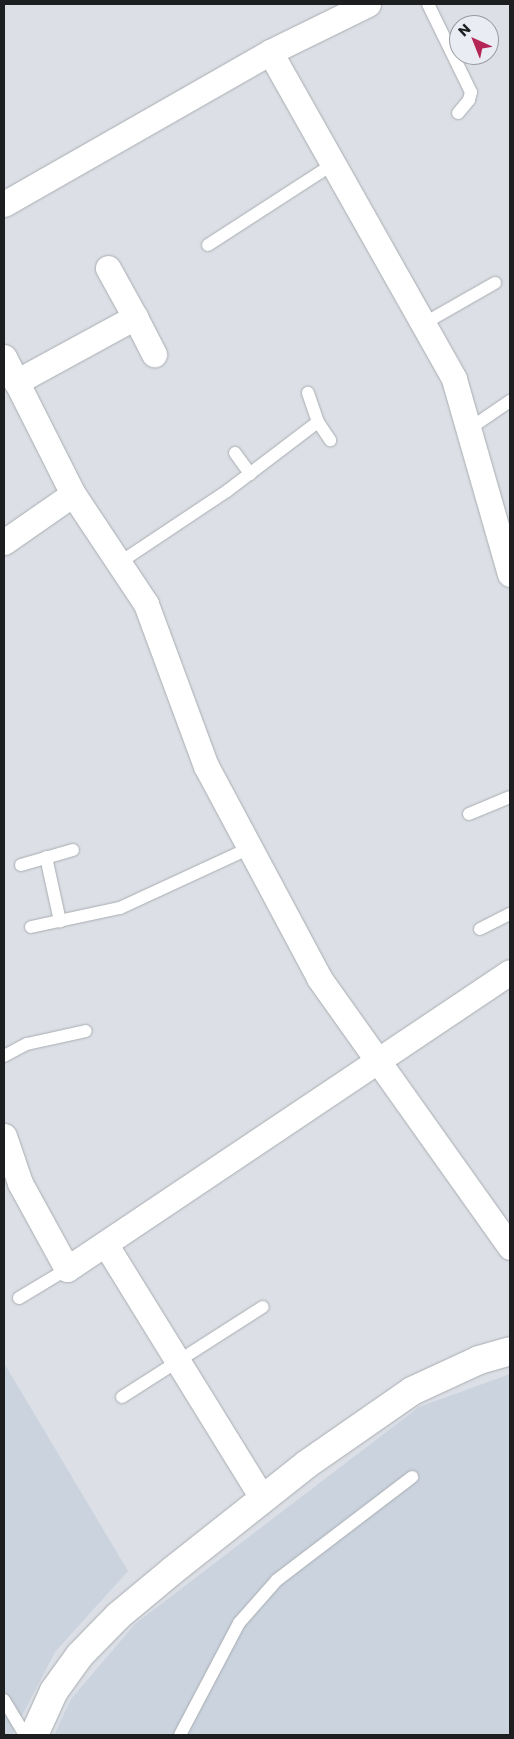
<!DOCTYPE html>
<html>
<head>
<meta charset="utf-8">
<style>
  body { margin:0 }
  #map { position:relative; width:514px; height:1739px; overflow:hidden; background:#dce0e6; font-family:Poppins,sans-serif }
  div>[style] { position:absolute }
  .built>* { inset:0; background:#cad3de }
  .roads { filter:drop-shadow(0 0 1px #a8acb1) drop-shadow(0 0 1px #a8acb1) }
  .service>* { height:12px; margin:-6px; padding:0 6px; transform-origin:6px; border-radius:6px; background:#fff }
  .minor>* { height:25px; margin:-12.5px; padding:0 12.5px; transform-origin:12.5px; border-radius:12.5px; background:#fff }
  .tertiary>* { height:28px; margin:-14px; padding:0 14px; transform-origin:14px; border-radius:14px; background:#fff }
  span { translate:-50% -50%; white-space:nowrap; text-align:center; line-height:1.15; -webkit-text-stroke:4.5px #e9edf3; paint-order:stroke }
  .frame { position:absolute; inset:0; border:5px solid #1d1e20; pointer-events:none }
  .north { position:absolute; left:449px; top:15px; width:50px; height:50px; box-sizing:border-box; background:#e9edf3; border:1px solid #979a9f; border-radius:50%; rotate:316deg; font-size:14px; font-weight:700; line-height:20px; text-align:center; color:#1d1e20 }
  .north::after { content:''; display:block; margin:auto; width:18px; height:22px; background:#b52657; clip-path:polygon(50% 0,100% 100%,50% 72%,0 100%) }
</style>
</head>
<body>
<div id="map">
  <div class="built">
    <i style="clip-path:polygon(4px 1363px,128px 1571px,55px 1652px,12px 1735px,4px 1735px)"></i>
    <i style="clip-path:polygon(510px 1374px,510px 1735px,54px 1735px,71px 1699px,135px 1624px,419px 1407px)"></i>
  </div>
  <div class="roads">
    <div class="service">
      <i style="left:428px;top:4px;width:98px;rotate:64deg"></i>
      <i style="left:471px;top:92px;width:8px;rotate:104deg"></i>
      <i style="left:469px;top:100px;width:17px;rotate:130deg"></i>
      <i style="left:208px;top:245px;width:149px;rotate:-32.9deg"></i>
      <i style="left:423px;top:324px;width:83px;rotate:-29.7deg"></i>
      <i style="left:318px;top:422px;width:22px;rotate:56deg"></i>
      <i style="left:469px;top:429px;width:50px;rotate:-34.3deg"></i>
      <i style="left:235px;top:453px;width:26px;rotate:54deg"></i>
      <i style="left:119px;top:563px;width:130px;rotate:-33.7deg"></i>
      <i style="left:227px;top:491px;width:114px;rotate:-37.2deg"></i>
      <i style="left:318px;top:422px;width:31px;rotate:-109deg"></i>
      <i style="left:469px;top:814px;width:44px;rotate:-22.5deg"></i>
      <i style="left:46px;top:857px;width:66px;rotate:77.7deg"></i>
      <i style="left:21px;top:865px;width:54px;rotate:-16.1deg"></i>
      <i style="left:31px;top:927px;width:91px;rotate:-12.1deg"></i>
      <i style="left:120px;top:908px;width:143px;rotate:-24.8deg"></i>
      <i style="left:480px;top:929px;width:34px;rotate:-27deg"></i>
      <i style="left:4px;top:1056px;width:26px;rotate:-28deg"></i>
      <i style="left:27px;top:1044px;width:60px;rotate:-12.4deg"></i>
      <i style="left:19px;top:1298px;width:56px;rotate:-31.1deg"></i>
      <i style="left:122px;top:1397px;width:167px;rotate:-32.6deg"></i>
      <i style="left:4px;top:1700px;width:41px;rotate:59deg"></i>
      <i style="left:180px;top:1735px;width:127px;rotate:-62.2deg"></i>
      <i style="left:239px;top:1623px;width:57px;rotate:-48.5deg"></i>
      <i style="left:277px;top:1580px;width:170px;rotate:-37.3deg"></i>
    </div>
    <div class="minor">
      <i style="left:368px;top:4px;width:109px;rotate:153.9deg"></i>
      <i style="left:270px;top:52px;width:375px;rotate:60.6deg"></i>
      <i style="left:454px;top:379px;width:203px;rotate:74deg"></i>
      <i style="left:4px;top:204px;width:306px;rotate:-29.7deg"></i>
      <i style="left:135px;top:317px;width:42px;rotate:62.8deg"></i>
      <i style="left:4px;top:357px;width:153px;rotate:63.3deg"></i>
      <i style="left:73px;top:494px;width:132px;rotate:56.4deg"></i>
      <i style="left:146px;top:604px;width:173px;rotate:69.7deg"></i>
      <i style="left:206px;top:766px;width:240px;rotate:61.9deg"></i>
      <i style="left:319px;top:978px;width:330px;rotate:54.6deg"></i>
      <i style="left:16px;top:382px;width:136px;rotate:-28.6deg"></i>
      <i style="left:135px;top:317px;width:56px;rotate:-118.9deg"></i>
      <i style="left:4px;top:542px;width:84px;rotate:-34.8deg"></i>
      <i style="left:4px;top:1136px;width:50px;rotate:71.2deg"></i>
      <i style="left:20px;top:1183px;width:98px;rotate:61.3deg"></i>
      <i style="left:67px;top:1269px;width:533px;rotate:-33.84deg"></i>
      <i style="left:106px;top:1245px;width:299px;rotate:58.3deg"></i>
    </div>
    <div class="tertiary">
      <i style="left:34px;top:1735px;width:48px;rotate:-65.6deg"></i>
      <i style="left:54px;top:1691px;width:44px;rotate:-54.2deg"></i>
      <i style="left:80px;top:1655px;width:54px;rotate:-45.7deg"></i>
      <i style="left:118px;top:1616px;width:70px;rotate:-39.8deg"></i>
      <i style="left:172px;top:1571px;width:172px;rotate:-38.4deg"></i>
      <i style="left:307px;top:1464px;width:128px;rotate:-34.8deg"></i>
      <i style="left:412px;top:1391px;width:74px;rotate:-24.8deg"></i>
      <i style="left:479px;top:1360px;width:32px;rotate:-16deg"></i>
    </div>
  </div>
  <div class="frame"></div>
  <div class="north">N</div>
</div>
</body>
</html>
